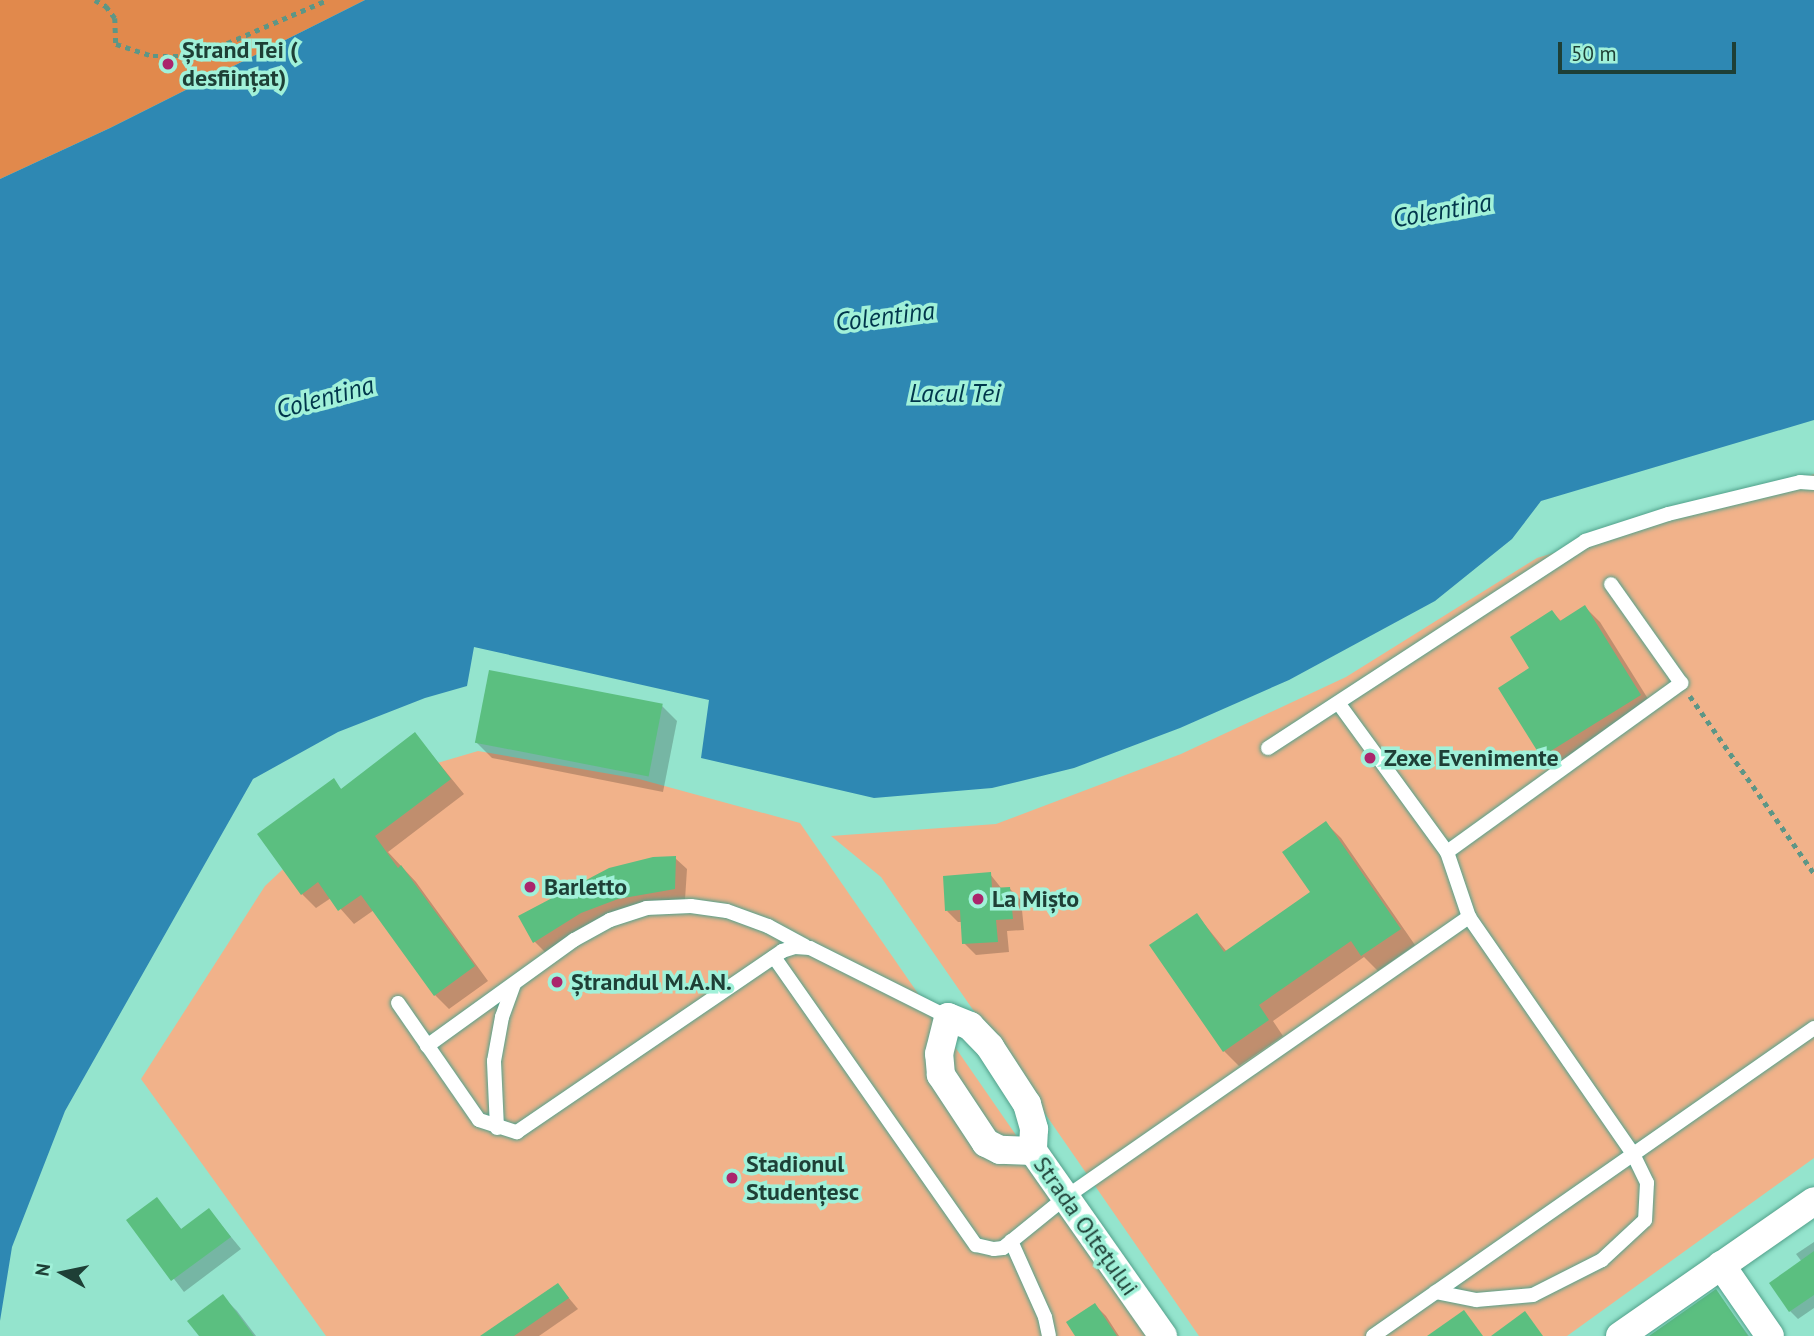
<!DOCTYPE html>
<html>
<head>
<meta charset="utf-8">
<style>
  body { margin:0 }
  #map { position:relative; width:1814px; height:1336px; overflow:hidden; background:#94e4cd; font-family:"PT Sans",sans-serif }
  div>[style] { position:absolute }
  .green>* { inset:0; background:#f1b28a }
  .forest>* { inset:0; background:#e1894c }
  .water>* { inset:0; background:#2e88b3 }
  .shadow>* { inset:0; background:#0003 }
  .building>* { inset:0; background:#5bbf80; transform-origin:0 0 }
  .path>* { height:4.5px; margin-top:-2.25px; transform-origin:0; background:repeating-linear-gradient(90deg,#5d9686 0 5px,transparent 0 10px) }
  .roads { filter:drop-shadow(0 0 2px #52a18b) drop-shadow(0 0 2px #52a18b) }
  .service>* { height:14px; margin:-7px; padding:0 7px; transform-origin:7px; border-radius:7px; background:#fff }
  .minor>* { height:28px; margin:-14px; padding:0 14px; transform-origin:14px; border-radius:14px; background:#fff }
  .dots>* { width:19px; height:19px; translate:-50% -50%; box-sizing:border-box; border:4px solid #a1f1d9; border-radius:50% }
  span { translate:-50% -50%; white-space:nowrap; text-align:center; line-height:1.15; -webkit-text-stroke:7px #a1f1d9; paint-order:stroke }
  .poi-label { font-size:24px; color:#1e3f36; font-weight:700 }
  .left { translate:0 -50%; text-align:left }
  .street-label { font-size:24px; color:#1e3f36 }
  .water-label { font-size:26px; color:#01364c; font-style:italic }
  .north { position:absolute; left:28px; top:1238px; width:70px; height:70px; -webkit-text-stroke:5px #a1f1d9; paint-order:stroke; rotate:279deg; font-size:19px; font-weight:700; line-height:28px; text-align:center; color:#1e3f36 }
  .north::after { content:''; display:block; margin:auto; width:24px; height:32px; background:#1e3f36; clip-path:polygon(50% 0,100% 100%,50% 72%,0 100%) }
  .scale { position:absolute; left:1558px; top:42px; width:178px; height:32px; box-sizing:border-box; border:4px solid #1e3f36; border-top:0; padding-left:9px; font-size:21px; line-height:24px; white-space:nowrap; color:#1e3f36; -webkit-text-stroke:5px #a1f1d9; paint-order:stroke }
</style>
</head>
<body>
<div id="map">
  <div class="green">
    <i style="clip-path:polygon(1814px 474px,1814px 1158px,1567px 1336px,1199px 1336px,881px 877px,831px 836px,996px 824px,1181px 754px,1346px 677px,1537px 558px)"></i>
    <i style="clip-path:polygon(478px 751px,639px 779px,800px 823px,1155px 1336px,326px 1336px,141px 1079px,265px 886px,313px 841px,417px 769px)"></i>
  </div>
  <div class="forest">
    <i style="clip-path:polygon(0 0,365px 0,110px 128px,0 179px)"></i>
  </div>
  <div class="water">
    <i style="clip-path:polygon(365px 0,1814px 0,1814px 420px,1541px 501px,1512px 539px,1435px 601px,1289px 680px,1180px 728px,1074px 768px,992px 788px,874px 798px,701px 758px,709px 700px,474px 647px,467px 686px,425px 698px,338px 732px,253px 779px,65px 1111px,12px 1247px,0 1321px,0 179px,110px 128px)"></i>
  </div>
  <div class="shadow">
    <i style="clip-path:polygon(1585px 607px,1600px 622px,1655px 710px,1558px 772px,1543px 756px,1500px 688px,1532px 669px,1552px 612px,1562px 622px)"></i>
    <i style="clip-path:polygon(662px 706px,677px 721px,663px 792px,492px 758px,476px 742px)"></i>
    <i style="clip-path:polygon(415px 734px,464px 794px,388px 852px,416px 882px,488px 981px,449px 1009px,435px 995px,374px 910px,354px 924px,331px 898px,316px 908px,302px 894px,333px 781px,342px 790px)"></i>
    <i style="clip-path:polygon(1326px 823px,1341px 838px,1415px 945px,1378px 971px,1364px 957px,1273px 1021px,1283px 1036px,1239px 1066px,1224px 1051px,1197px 915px,1227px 952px,1313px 893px)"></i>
    <i style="clip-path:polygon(675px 858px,687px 869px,685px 900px,630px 910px,546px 953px,535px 942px,521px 917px,609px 869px)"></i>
    <i style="clip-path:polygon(990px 874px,1002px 889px,1010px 889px,1021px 900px,1024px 930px,1007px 931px,1009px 952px,976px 955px,964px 943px,962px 922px,958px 922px,947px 911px)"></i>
    <i style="clip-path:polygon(157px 1199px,182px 1230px,209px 1210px,241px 1249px,184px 1292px,129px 1220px)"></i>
    <i style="clip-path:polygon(1814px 1242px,1814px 1308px,1798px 1319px,1790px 1311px,1802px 1262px,1796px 1254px)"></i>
    <i style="clip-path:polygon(558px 1285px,578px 1309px,539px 1336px,483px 1336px)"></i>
    <i style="clip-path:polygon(1716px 1291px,1749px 1336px,1667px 1336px)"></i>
    <i style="clip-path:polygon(223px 1297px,237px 1311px,256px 1336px,201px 1336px)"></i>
    <i style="clip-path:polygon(1095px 1305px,1106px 1316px,1119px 1336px,1077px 1336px)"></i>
  </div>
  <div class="building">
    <i style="clip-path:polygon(1585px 605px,1641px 695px,1541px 757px,1498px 688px,1529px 668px,1510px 637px,1552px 610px,1560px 621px)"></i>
    <i style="left:489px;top:670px;width:177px;height:74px;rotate:11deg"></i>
    <i style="clip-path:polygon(415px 732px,451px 779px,375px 836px,398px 868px,401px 865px,475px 966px,434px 996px,361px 895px,338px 911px,318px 882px,301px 895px,257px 834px,334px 778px,341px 789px)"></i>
    <i style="clip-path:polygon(1326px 821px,1401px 929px,1361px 956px,1351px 941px,1259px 1005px,1269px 1020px,1223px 1052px,1149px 945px,1197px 913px,1224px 952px,1310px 892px,1282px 852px)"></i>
    <i style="clip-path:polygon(676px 856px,675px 889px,618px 899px,581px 913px,533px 943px,518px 916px,609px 868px,653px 857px)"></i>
    <i style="clip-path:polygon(991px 872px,992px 888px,1010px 887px,1013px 919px,996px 920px,998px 942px,962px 944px,960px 910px,945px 911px,943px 876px)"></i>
    <i style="clip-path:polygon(157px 1197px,181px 1229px,209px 1208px,231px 1237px,171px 1281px,126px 1220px)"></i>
    <i style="clip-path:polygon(1814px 1251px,1814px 1295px,1789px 1312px,1769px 1283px)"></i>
    <i style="clip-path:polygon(558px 1283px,569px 1298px,514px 1336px,480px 1336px)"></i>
    <i style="clip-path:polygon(1716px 1289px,1748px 1336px,1649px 1336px)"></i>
    <i style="clip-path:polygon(223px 1294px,254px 1336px,199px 1336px,187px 1321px)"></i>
    <i style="clip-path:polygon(1095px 1303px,1117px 1336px,1075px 1336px,1066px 1322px)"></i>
    <i style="clip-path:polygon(1464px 1310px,1483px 1336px,1427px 1336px)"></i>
    <i style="clip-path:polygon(1525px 1311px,1543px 1336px,1491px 1336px)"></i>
  </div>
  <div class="path">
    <i style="left:95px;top:0;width:13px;rotate:29deg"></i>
    <i style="left:106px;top:6px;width:15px;rotate:53deg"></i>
    <i style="left:115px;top:18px;width:26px;rotate:88deg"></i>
    <i style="left:116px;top:44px;width:39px;rotate:18deg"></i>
    <i style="left:153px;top:56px;width:35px"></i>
    <i style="left:188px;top:56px;width:31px;rotate:-17deg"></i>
    <i style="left:218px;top:47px;width:119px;rotate:-23.3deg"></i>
    <i style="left:1690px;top:696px;width:216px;rotate:55deg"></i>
  </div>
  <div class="roads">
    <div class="service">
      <i style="left:1339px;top:704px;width:183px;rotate:53.9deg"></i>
      <i style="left:1447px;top:852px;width:69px;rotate:71.3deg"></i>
      <i style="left:1469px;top:917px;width:288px;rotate:55.3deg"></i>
      <i style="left:1633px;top:1154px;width:32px;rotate:64deg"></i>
      <i style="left:1647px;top:1183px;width:37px;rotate:93deg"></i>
      <i style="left:1645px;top:1220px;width:59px;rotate:137.1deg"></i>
      <i style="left:1602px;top:1260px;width:77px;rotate:153.1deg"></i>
      <i style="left:1533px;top:1295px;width:57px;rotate:175deg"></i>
      <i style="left:1476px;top:1300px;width:41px;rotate:-168.7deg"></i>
      <i style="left:1268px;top:748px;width:379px;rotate:-33.1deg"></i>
      <i style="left:1585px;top:541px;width:87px;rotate:-18deg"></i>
      <i style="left:1668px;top:514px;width:136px;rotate:-13.6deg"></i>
      <i style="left:1800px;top:482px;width:14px;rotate:4deg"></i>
      <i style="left:1447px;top:852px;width:289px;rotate:-35.8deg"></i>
      <i style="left:1681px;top:683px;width:121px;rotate:-125.3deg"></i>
      <i style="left:774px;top:957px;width:352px;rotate:55deg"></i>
      <i style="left:976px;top:1245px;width:18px;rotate:13deg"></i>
      <i style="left:994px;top:1249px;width:9px;rotate:-6deg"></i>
      <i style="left:1003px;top:1248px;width:81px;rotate:-39deg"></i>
      <i style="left:1066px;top:1197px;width:491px;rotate:-34.8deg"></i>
      <i style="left:398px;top:1003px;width:142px;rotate:55.3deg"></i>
      <i style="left:479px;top:1120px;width:40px;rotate:18deg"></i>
      <i style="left:517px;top:1132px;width:321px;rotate:-34.3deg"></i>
      <i style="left:782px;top:951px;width:14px;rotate:-17deg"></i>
      <i style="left:795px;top:947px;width:15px;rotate:4deg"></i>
      <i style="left:810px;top:948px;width:154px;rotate:26.6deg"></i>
      <i style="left:427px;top:1046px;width:181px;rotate:-35.8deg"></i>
      <i style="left:574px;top:940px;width:41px;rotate:-29.1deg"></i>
      <i style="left:610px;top:920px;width:38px;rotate:-18deg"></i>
      <i style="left:646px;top:908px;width:45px;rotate:-2.5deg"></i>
      <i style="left:691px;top:906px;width:36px;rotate:8deg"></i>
      <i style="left:727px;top:911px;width:44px;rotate:20.1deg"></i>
      <i style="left:768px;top:926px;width:42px;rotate:28.4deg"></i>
      <i style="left:497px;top:1128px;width:67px;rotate:-92.6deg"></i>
      <i style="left:494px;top:1061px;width:45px;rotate:-79.7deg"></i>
      <i style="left:502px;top:1017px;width:35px;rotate:-70deg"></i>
      <i style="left:1011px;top:1241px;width:83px;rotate:65.9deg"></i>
      <i style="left:1045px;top:1317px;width:19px;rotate:78deg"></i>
      <i style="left:1373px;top:1336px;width:538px;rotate:-34.93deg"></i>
    </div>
    <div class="minor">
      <i style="left:1033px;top:1151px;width:33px;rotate:-178deg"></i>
      <i style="left:1000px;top:1150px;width:16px;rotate:-153deg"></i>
      <i style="left:986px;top:1143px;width:82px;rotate:-123.5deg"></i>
      <i style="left:941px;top:1075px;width:21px;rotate:-95deg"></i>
      <i style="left:939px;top:1054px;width:38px;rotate:-76deg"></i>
      <i style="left:948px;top:1017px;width:24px;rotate:22deg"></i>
      <i style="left:970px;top:1026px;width:29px;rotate:46deg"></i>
      <i style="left:990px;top:1047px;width:68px;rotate:57deg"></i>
      <i style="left:1027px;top:1104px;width:26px;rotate:74deg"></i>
      <i style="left:1034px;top:1129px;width:22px;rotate:93deg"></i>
      <i style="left:1033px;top:1151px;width:226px;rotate:54.9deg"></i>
      <i style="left:1721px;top:1265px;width:86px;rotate:55.4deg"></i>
      <i style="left:1620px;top:1336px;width:236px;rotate:-34.8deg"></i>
    </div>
  </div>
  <div class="dots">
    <i style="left:168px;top:64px;background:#ab256c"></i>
    <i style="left:1370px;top:758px;background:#ab256c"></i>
    <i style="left:530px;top:887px;background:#ab256c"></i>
    <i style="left:978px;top:899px;background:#ab256c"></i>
    <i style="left:557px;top:982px;background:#ab256c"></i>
    <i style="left:732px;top:1178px;background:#ab256c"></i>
  </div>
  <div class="poi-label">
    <span class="left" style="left:182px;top:64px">Ștrand Tei (<br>desființat)</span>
    <span class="left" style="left:1384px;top:758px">Zexe Evenimente</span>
    <span class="left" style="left:544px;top:887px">Barletto</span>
    <span class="left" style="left:992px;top:899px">La Mișto</span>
    <span class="left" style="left:571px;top:982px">Ștrandul M.A.N.</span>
    <span class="left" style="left:746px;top:1178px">Stadionul<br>Studențesc</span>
  </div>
  <div class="street-label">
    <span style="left:1086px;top:1226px;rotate:55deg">Strada Oltețului</span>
  </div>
  <div class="water-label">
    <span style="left:1442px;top:210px;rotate:-10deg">Colentina</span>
    <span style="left:885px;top:316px;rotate:-7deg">Colentina</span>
    <span style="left:955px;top:393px">Lacul Tei</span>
    <span style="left:325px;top:397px;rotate:-15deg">Colentina</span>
  </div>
  <div class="north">N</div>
  <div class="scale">50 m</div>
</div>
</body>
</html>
